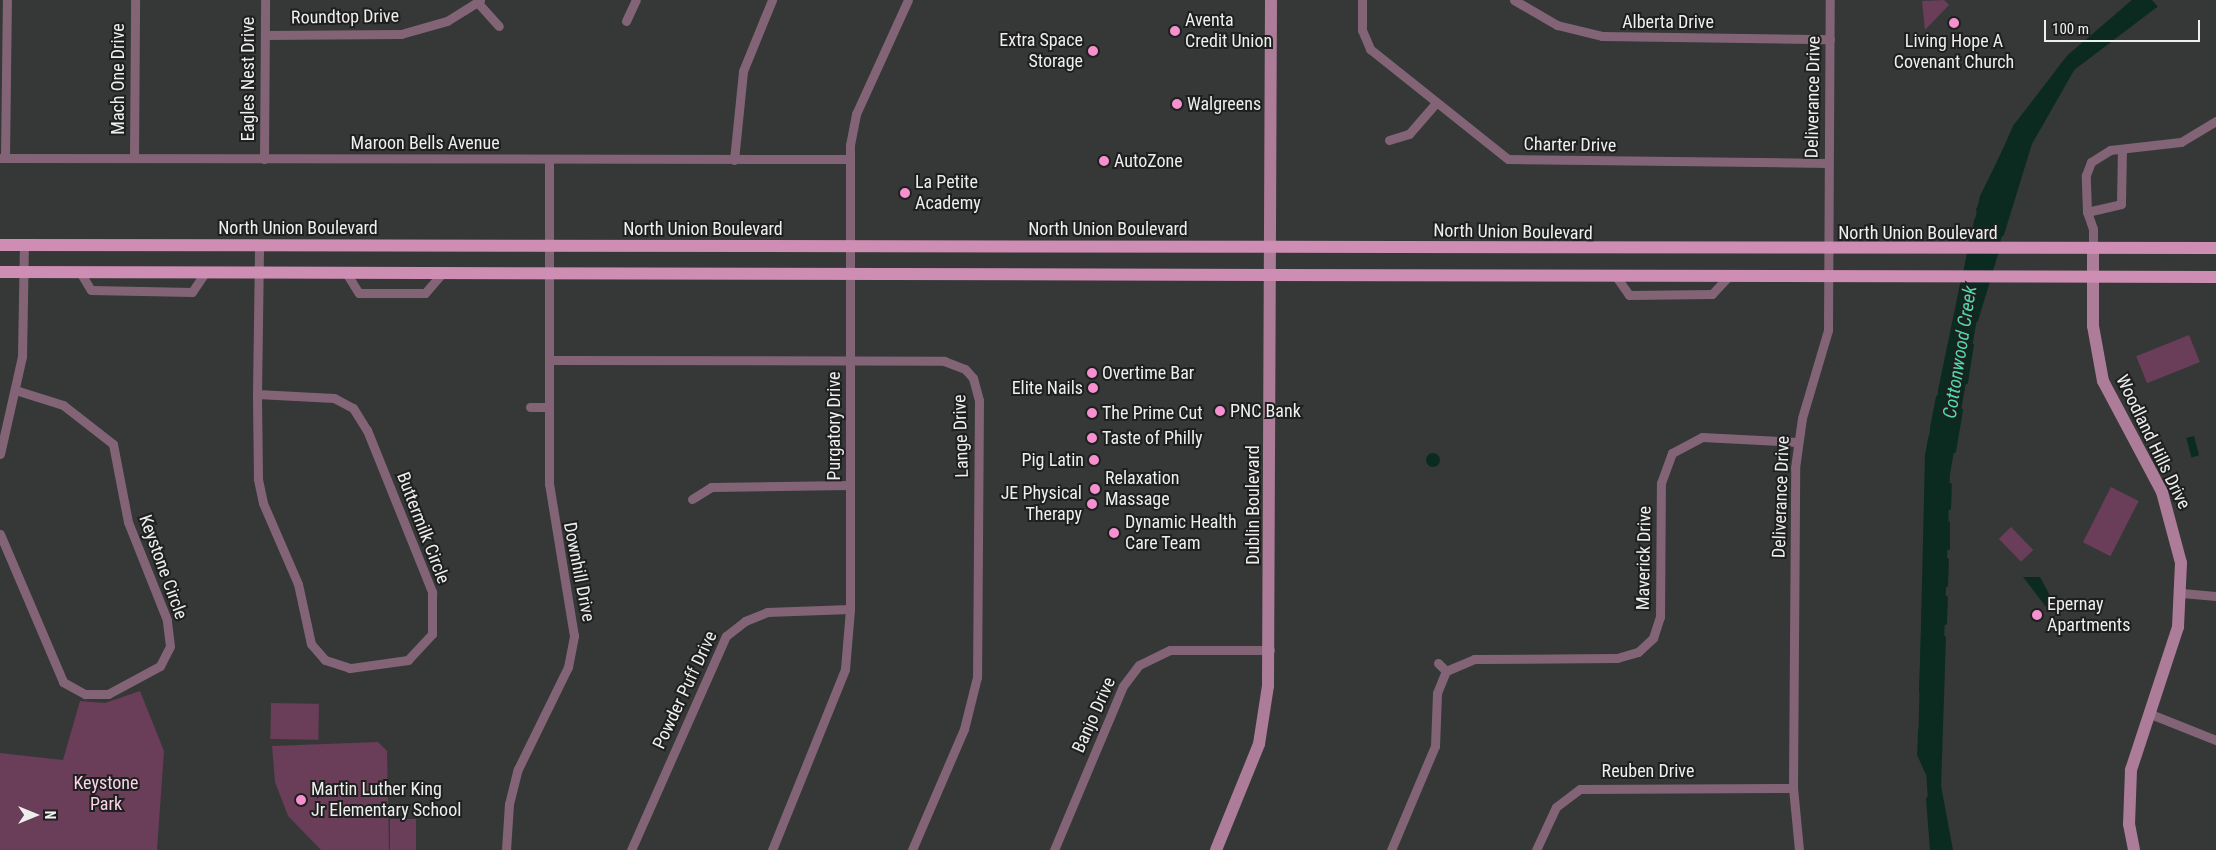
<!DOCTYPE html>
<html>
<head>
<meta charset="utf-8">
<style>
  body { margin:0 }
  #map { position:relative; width:2216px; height:850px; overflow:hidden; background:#353837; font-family:"Roboto Condensed",sans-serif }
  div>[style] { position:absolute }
  .green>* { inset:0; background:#6a3d58; transform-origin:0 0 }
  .water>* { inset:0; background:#0b2b20; transform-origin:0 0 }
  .round { border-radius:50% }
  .stream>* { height:3px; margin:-1.5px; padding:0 1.5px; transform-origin:1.5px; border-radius:1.5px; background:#0b2b20 }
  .street>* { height:9px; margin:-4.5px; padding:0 4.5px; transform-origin:4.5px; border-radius:4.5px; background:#836476 }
  .secondary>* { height:12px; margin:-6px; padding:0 6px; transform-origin:6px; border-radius:6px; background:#ad7c98 }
  .primary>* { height:12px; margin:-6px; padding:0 6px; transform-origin:6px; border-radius:6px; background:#ce8eb3 }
  .dots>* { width:14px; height:14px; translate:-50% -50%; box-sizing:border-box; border:2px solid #1e1f1e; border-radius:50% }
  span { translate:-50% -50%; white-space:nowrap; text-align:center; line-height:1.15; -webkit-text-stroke:4px #1e1f1e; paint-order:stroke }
  .street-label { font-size:18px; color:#edefee }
  .poi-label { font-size:18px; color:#edefee }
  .left { translate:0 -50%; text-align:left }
  .right { translate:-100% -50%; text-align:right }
  .park-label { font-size:18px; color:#fbd2e8 }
  .water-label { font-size:19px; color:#50d9ad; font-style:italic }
  .north { position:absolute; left:10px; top:790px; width:50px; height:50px; -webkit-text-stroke:4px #1e1f1e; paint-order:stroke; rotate:90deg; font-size:14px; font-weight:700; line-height:20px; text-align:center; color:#edefee }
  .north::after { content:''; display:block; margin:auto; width:18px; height:22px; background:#edefee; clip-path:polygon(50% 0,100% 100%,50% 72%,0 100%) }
  .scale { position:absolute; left:2044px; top:20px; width:156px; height:22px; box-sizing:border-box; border:2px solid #edefee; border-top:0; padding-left:6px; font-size:15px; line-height:18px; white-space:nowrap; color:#edefee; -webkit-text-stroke:4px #1e1f1e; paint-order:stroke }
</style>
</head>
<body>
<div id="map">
  <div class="green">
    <i style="clip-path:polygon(1944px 0,1949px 5px,1925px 30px,1922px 1px)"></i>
    <i style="left:2189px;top:335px;width:29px;height:57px;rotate:68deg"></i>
    <i style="left:2111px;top:487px;width:31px;height:62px;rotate:27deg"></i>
    <i style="left:2011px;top:527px;width:32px;height:17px;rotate:46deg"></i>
    <i style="clip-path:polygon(140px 691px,164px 751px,157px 850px,0 850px,0 753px,63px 760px,80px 701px,105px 703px)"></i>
    <i style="left:271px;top:703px;width:48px;height:36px;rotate:1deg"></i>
    <i style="clip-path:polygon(378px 742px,387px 751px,389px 850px,321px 850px,288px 816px,275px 782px,272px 746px)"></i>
    <i style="left:390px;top:819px;width:26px;height:31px"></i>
  </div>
  <div class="water">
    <i style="clip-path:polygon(2133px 0,2150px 0,2155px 6px,2073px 68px,2030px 143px,1977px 319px,1950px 474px,1939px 785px,1951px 850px,1931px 850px,1926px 769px,1918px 754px,1925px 454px,1980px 196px,2014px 127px,2068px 56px)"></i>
    <i style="left:2194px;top:436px;width:20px;height:8px;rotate:75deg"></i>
    <i class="round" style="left:1426px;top:453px;width:14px;height:14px"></i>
    <i style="clip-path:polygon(2023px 577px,2040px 577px,2049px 594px,2046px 607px)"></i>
  </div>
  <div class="stream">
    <i style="left:1977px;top:209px;width:91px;rotate:-66deg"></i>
    <i style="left:2014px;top:126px;width:88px;rotate:-52.4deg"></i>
    <i style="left:2068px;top:56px;width:86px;rotate:-40.7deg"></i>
    <i style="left:2002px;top:234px;width:95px;rotate:-72.9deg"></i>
    <i style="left:2030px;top:143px;width:86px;rotate:-60.2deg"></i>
    <i style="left:2073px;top:68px;width:103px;rotate:-37.1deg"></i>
    <i style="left:2155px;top:6px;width:8px;rotate:-130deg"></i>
    <i style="left:1970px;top:244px;width:25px;rotate:-78deg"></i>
    <i style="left:1991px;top:270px;width:17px;rotate:-73deg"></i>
    <i style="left:1964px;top:273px;width:21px;rotate:-79deg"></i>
    <i style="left:1976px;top:320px;width:41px;rotate:-72.9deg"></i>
    <i style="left:1966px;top:382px;width:38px;rotate:-81deg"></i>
    <i style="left:1939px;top:390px;width:113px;rotate:-78.3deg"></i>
    <i style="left:1931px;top:427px;width:31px;rotate:-79deg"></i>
    <i style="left:1954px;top:451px;width:42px;rotate:-80.3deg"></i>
    <i style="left:1949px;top:508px;width:24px;rotate:-88deg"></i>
    <i style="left:1948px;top:548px;width:26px;rotate:-90deg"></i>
    <i style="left:1946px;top:585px;width:26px;rotate:-88deg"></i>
    <i style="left:1945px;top:623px;width:26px;rotate:-88deg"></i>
    <i style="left:1944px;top:637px;width:148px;rotate:91.9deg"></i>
    <i style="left:1939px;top:785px;width:66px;rotate:79.5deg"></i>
    <i style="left:1920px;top:691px;width:253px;rotate:-88deg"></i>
    <i style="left:1919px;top:730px;width:24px;rotate:92deg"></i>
    <i style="left:1918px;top:754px;width:20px;rotate:66deg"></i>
    <i style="left:1927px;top:798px;width:52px;rotate:85.6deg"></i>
  </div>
  <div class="street">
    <i style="left:1362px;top:0;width:30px;rotate:90deg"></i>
    <i style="left:1362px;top:30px;width:21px;rotate:67deg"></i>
    <i style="left:1370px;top:49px;width:176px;rotate:38.6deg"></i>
    <i style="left:1508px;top:159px;width:320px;rotate:0.7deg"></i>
    <i style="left:1514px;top:0;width:50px;rotate:30.2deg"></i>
    <i style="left:1557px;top:25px;width:46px;rotate:13.7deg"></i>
    <i style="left:1602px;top:36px;width:228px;rotate:0.8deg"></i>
    <i style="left:478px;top:3px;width:31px;rotate:48deg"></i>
    <i style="left:626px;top:21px;width:23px;rotate:-65deg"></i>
    <i style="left:265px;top:35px;width:136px;rotate:-0.4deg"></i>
    <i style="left:401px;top:34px;width:48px;rotate:-15.8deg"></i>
    <i style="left:447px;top:21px;width:39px;rotate:-32deg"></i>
    <i style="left:1389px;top:140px;width:21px;rotate:-17deg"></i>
    <i style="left:1409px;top:134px;width:40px;rotate:-49deg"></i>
    <i style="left:0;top:158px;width:850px;rotate:0.07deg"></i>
    <i style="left:5px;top:158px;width:158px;rotate:-89.3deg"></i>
    <i style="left:134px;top:158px;width:158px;rotate:-89.6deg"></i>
    <i style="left:264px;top:159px;width:159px;rotate:-89.6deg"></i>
    <i style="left:734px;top:160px;width:89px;rotate:-84.2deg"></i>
    <i style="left:743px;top:71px;width:77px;rotate:-67.8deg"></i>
    <i style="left:2087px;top:212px;width:35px;rotate:-13deg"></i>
    <i style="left:2121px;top:204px;width:55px;rotate:-89deg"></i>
    <i style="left:2093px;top:250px;width:21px;rotate:-90deg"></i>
    <i style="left:2093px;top:229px;width:18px;rotate:-109deg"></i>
    <i style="left:2087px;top:212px;width:37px;rotate:-92deg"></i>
    <i style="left:2086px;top:175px;width:14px;rotate:-69deg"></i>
    <i style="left:2091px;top:162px;width:22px;rotate:-32deg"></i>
    <i style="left:2110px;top:150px;width:71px;rotate:-6.4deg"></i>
    <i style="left:2181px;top:142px;width:41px;rotate:-31deg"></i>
    <i style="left:345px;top:271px;width:26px;rotate:58deg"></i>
    <i style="left:359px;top:293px;width:66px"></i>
    <i style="left:425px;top:293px;width:29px;rotate:-49deg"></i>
    <i style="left:80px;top:272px;width:21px;rotate:59deg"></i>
    <i style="left:91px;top:290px;width:101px;rotate:1.1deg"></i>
    <i style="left:192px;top:292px;width:25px;rotate:-56deg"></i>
    <i style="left:1615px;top:275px;width:24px;rotate:55deg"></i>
    <i style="left:1629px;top:295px;width:83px;rotate:-0.7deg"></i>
    <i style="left:1712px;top:294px;width:25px;rotate:-47deg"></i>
    <i style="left:550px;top:360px;width:394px;rotate:0.1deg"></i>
    <i style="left:944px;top:361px;width:22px;rotate:21deg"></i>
    <i style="left:965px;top:369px;width:12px;rotate:48deg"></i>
    <i style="left:973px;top:378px;width:23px;rotate:75deg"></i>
    <i style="left:979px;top:400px;width:277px;rotate:90.4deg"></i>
    <i style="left:977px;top:677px;width:54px;rotate:104deg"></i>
    <i style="left:964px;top:729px;width:132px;rotate:113.3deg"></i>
    <i style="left:257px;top:394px;width:77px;rotate:3deg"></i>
    <i style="left:334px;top:398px;width:21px;rotate:28deg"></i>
    <i style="left:353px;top:408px;width:26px;rotate:58deg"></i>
    <i style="left:367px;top:430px;width:175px;rotate:68.1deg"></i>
    <i style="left:432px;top:592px;width:42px;rotate:90deg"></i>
    <i style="left:432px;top:634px;width:35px;rotate:133deg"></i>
    <i style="left:408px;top:660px;width:59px;rotate:172.1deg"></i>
    <i style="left:350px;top:668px;width:26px;rotate:-162deg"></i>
    <i style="left:325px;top:660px;width:21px;rotate:-131deg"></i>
    <i style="left:311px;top:644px;width:61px;rotate:-102.2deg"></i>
    <i style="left:298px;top:584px;width:88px;rotate:-113.4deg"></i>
    <i style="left:263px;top:503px;width:25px;rotate:-102deg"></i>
    <i style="left:258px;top:479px;width:85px;rotate:-90.7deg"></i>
    <i style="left:257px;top:394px;width:148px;rotate:-89.2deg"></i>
    <i style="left:530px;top:407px;width:19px"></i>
    <i style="left:0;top:454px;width:100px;rotate:-77.3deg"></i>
    <i style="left:22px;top:356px;width:111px;rotate:-89deg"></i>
    <i style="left:692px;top:499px;width:22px;rotate:-32deg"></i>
    <i style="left:711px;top:487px;width:139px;rotate:-0.8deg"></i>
    <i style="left:0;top:534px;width:161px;rotate:66.9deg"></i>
    <i style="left:63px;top:682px;width:25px;rotate:29deg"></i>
    <i style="left:85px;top:694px;width:23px"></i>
    <i style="left:108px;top:694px;width:59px;rotate:-28.3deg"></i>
    <i style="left:160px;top:666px;width:22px;rotate:-63deg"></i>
    <i style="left:170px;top:646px;width:26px;rotate:-97deg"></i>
    <i style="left:167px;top:620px;width:105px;rotate:-111.7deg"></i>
    <i style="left:128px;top:522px;width:79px;rotate:-100.9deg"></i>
    <i style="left:113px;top:444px;width:63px;rotate:-142deg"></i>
    <i style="left:63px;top:405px;width:50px;rotate:-162.6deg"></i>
    <i style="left:2182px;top:593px;width:34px;rotate:5deg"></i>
    <i style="left:1438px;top:663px;width:11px;rotate:45deg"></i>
    <i style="left:2148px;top:713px;width:73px;rotate:21.7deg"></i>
    <i style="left:506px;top:850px;width:46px;rotate:-86.3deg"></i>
    <i style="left:509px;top:804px;width:36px;rotate:-76deg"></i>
    <i style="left:518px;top:769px;width:114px;rotate:-63.9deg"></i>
    <i style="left:568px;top:667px;width:32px;rotate:-79deg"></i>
    <i style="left:574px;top:636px;width:154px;rotate:-99.3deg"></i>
    <i style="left:549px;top:484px;width:325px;rotate:-90deg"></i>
    <i style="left:631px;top:850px;width:234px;rotate:-66.1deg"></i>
    <i style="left:726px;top:636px;width:24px;rotate:-38deg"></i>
    <i style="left:745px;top:621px;width:24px;rotate:-22deg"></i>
    <i style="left:767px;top:612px;width:83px;rotate:-2.1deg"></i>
    <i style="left:772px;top:850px;width:195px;rotate:-68deg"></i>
    <i style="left:845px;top:669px;width:60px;rotate:-85.2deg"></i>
    <i style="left:850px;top:609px;width:464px;rotate:-90deg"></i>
    <i style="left:850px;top:145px;width:32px;rotate:-79deg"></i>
    <i style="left:856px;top:114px;width:125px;rotate:-65.5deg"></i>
    <i style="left:1054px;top:850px;width:178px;rotate:-67.2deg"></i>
    <i style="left:1123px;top:686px;width:26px;rotate:-53deg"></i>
    <i style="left:1139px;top:665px;width:34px;rotate:-26deg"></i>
    <i style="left:1170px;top:650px;width:100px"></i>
    <i style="left:1391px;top:850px;width:113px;rotate:-67.1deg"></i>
    <i style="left:1435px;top:746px;width:53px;rotate:-87.8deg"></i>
    <i style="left:1437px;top:693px;width:24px;rotate:-68deg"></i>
    <i style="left:1446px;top:671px;width:30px;rotate:-23deg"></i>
    <i style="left:1474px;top:659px;width:143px;rotate:-0.4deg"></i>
    <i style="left:1617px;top:658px;width:22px;rotate:-16deg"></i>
    <i style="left:1638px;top:652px;width:21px;rotate:-43deg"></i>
    <i style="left:1653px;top:638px;width:22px;rotate:-72deg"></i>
    <i style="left:1660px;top:617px;width:134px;rotate:-89.6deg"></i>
    <i style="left:1661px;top:483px;width:32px;rotate:-70deg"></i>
    <i style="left:1672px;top:453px;width:34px;rotate:-28deg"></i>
    <i style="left:1702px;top:437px;width:95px;rotate:3deg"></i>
    <i style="left:1536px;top:850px;width:47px;rotate:-65.1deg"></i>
    <i style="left:1556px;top:807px;width:30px;rotate:-37deg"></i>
    <i style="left:1580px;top:789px;width:213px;rotate:-0.3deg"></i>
    <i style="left:1799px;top:850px;width:62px;rotate:-95.5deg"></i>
    <i style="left:1793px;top:788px;width:320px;rotate:-89.6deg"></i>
    <i style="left:1795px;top:468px;width:50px;rotate:-82deg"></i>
    <i style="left:1802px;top:418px;width:92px;rotate:-73.5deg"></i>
    <i style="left:1828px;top:330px;width:330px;rotate:-89.7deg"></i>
  </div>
  <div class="secondary">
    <i style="left:2093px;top:250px;width:76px;rotate:90deg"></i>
    <i style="left:2093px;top:326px;width:56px;rotate:79.7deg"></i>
    <i style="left:2103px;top:381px;width:126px;rotate:62deg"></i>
    <i style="left:2162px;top:492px;width:73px;rotate:75deg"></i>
    <i style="left:2181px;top:563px;width:64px;rotate:92.7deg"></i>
    <i style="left:2178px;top:627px;width:151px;rotate:108.2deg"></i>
    <i style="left:2131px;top:770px;width:54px;rotate:92.1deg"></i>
    <i style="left:2129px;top:824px;width:26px;rotate:79deg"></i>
    <i style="left:1216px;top:850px;width:114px;rotate:-67.9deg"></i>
    <i style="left:1259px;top:744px;width:59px;rotate:-81.2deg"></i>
    <i style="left:1268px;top:686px;width:686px;rotate:-89.75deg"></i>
  </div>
  <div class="primary">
    <i style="left:0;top:245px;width:2216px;rotate:0.08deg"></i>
    <i style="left:0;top:272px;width:2216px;rotate:0.13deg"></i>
  </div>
  <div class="dots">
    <i style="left:1954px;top:23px;background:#f790ce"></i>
    <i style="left:1175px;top:31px;background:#f790ce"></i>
    <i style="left:1093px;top:51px;background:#f790ce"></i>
    <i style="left:1177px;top:104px;background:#f790ce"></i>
    <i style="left:1104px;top:161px;background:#f790ce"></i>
    <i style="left:905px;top:193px;background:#f790ce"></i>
    <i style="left:1092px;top:373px;background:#f790ce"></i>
    <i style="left:1093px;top:388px;background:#f790ce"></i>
    <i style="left:1220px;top:411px;background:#f790ce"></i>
    <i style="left:1092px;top:413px;background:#f790ce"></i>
    <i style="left:1092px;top:438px;background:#f790ce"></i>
    <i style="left:1094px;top:460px;background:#f790ce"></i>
    <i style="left:1095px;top:489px;background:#f790ce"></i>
    <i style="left:1092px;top:504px;background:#f790ce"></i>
    <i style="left:1114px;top:533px;background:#f790ce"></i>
    <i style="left:2037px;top:615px;background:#f790ce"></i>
    <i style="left:301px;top:800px;background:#f790ce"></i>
  </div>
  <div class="street-label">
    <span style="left:345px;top:17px;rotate:-1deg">Roundtop Drive</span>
    <span style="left:1668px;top:22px">Alberta Drive</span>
    <span style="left:118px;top:79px;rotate:-90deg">Mach One Drive</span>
    <span style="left:248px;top:79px;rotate:-90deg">Eagles Nest Drive</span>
    <span style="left:1813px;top:97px;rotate:-89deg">Deliverance Drive</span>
    <span style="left:425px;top:143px">Maroon Bells Avenue</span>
    <span style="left:1570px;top:145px;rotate:1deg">Charter Drive</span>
    <span style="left:298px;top:228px">North Union Boulevard</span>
    <span style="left:703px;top:229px">North Union Boulevard</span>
    <span style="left:1108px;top:229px">North Union Boulevard</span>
    <span style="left:1513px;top:232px;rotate:1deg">North Union Boulevard</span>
    <span style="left:1918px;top:233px">North Union Boulevard</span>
    <span style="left:834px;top:426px;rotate:-90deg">Purgatory Drive</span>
    <span style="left:961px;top:436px;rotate:-92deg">Lange Drive</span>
    <span style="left:2153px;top:442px;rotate:64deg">Woodland Hills Drive</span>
    <span style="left:1781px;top:497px;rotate:-88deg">Deliverance Drive</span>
    <span style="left:1253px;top:505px;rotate:-90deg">Dublin Boulevard</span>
    <span style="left:423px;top:528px;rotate:69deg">Buttermilk Circle</span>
    <span style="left:1644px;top:558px;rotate:-89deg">Maverick Drive</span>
    <span style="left:163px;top:567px;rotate:70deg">Keystone Circle</span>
    <span style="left:579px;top:572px;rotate:79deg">Downhill Drive</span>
    <span style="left:685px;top:690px;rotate:-65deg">Powder Puff Drive</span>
    <span style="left:1094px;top:715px;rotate:-66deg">Banjo Drive</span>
    <span style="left:1648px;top:771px">Reuben Drive</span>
  </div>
  <div class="poi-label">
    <span class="left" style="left:1185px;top:31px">Aventa<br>Credit Union</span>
    <span class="right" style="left:1083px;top:51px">Extra Space<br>Storage</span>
    <span style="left:1954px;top:52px">Living Hope A<br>Covenant Church</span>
    <span class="left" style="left:1187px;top:104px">Walgreens</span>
    <span class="left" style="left:1114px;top:161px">AutoZone</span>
    <span class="left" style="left:915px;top:193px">La Petite<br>Academy</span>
    <span class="left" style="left:1102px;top:373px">Overtime Bar</span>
    <span class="right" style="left:1083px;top:388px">Elite Nails</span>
    <span class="left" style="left:1230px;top:411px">PNC Bank</span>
    <span class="left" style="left:1102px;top:413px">The Prime Cut</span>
    <span class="left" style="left:1102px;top:438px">Taste of Philly</span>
    <span class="right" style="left:1084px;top:460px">Pig Latin</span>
    <span class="left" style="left:1105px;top:489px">Relaxation<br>Massage</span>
    <span class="right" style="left:1082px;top:504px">JE Physical<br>Therapy</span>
    <span class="left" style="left:1125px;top:533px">Dynamic Health<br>Care Team</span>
    <span class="left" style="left:2047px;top:615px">Epernay<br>Apartments</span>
    <span class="left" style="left:311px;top:800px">Martin Luther King<br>Jr Elementary School</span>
  </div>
  <div class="park-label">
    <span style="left:106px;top:794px">Keystone<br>Park</span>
  </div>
  <div class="water-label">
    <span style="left:1960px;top:352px;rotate:-81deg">Cottonwood Creek</span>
  </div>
  <div class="north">N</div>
  <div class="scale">100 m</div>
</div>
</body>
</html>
